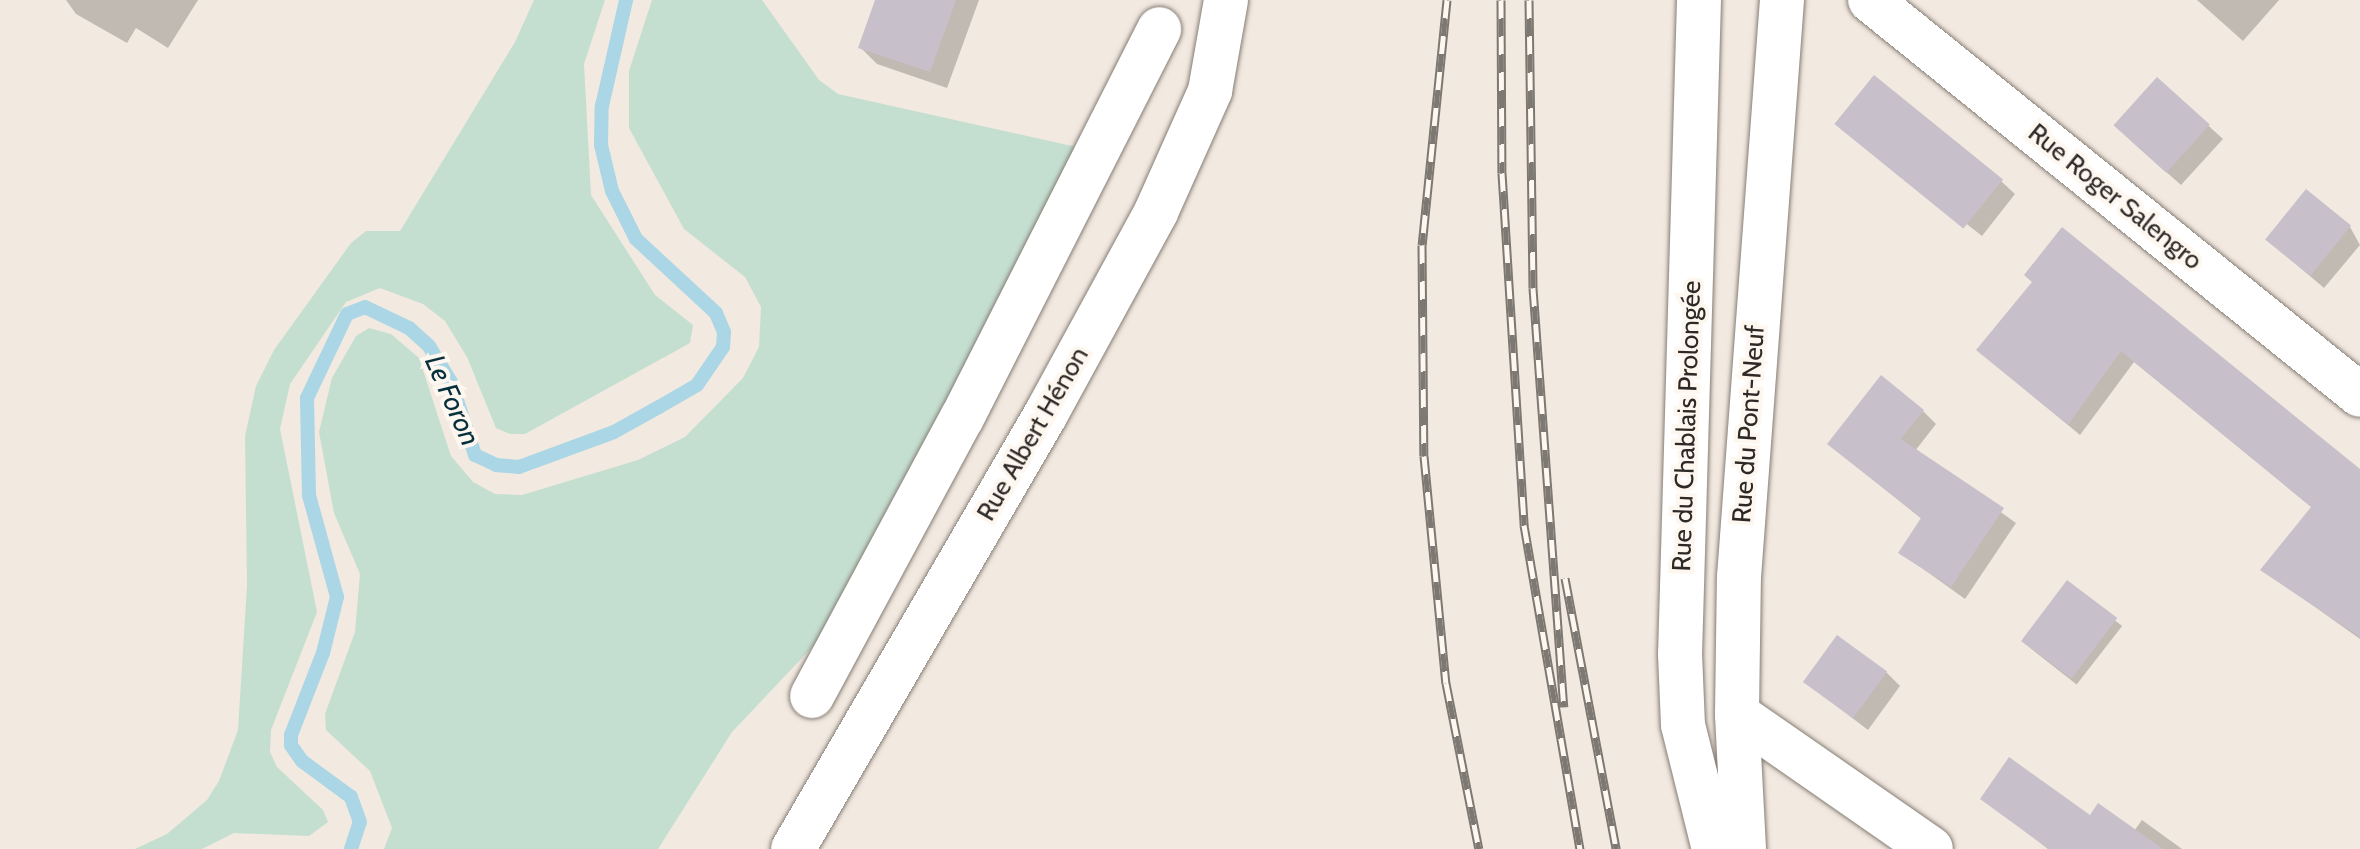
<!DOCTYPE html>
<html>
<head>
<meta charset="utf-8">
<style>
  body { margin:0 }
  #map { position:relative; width:2360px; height:849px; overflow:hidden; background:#f2e9e0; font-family:Cabin,sans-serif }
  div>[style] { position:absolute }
  .green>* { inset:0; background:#c4dfd0 }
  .shadow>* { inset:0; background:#0003; transform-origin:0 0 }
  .stream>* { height:14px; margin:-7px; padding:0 7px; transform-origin:7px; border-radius:7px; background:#aad6e6 }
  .building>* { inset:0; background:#c7c0ca; transform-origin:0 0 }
  .roads { filter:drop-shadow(0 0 2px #857d75) drop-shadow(0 0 2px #857d75) }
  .minor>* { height:44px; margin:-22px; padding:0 22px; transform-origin:22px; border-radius:22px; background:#fff }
  .rail>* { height:9px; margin-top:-4.5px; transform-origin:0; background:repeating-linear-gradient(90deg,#fef7f0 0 18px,#7d7872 0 36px); box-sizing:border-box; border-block:2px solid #7d7872 }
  span { translate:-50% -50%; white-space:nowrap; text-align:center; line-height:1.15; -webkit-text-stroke:8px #fef7f0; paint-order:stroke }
  .street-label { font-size:26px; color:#2c2926 }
  .water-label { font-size:28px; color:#06303c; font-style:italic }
</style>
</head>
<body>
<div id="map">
  <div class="green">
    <i style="clip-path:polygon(534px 0,605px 0,584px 64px,591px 195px,655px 295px,693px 325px,690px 343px,525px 434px,510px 434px,496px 428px,467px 357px,445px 321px,423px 304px,380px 288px,346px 302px,290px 384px,280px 429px,317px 612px,271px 730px,270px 752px,277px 767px,323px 810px,328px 822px,309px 836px,234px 833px,202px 849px,135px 849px,167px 834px,207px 800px,219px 781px,238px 730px,247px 585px,245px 436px,256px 386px,274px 350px,351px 243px,366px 231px,400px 231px,515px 42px)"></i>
    <i style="clip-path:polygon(652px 0,762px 0,819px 80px,838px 94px,1081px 148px,821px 638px,732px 732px,658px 849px,384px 849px,392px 828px,370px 771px,326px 730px,325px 714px,355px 632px,360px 574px,334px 513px,319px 432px,332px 378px,356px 336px,369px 328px,391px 334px,419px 358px,451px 456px,473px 482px,495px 494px,522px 495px,638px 460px,685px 437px,743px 378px,759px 347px,761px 307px,745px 277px,684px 229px,629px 128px,629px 71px)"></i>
  </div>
  <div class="shadow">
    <i style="clip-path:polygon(66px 0,198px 0,168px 48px,136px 28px,127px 43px,76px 14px)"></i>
    <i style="clip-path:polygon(877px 0,979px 0,947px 88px,877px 64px,860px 47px)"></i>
    <i style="clip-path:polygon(2197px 0,2279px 0,2243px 41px)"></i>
    <i style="clip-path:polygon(2157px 79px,2223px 139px,2181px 185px,2130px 140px)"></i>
    <i style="clip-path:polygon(1838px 123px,2001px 181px,2015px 194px,1982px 236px)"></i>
    <i style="clip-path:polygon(2350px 227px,2360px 245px,2324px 288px,2268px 240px)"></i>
    <i style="clip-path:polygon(2034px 283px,2360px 471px,2360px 639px,2263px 570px,2313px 508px,2134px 362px,2080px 435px,1978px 350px)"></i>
    <i style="clip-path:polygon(1923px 411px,1936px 424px,1915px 451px,2016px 523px,1965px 599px,1901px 553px,1923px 520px,1829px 444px)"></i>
    <i style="left:2067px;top:583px;width:70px;height:74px;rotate:38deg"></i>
    <i style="clip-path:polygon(1886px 672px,1900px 686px,1868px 730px,1805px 682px)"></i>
    <i style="clip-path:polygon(1982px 798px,2134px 831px,2142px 820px,2182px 849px,2048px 849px)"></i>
  </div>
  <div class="stream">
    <i style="left:351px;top:849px;width:28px;rotate:-72deg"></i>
    <i style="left:360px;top:822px;width:27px;rotate:-110deg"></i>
    <i style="left:351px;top:797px;width:61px;rotate:-143.7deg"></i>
    <i style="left:302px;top:761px;width:19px;rotate:-125deg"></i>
    <i style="left:291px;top:745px;width:10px;rotate:-90deg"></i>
    <i style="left:291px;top:735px;width:88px;rotate:-68.7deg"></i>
    <i style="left:323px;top:653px;width:58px;rotate:-76deg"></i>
    <i style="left:337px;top:597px;width:106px;rotate:-105.4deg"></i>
    <i style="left:309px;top:495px;width:97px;rotate:-91.2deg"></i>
    <i style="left:307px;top:398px;width:93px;rotate:-64.5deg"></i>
    <i style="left:347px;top:314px;width:19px;rotate:-21deg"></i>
    <i style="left:365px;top:307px;width:49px;rotate:25.5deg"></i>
    <i style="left:409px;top:328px;width:27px;rotate:42deg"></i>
    <i style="left:429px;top:346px;width:42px;rotate:58.6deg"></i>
    <i style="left:451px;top:382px;width:77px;rotate:71.8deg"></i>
    <i style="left:475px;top:455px;width:23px;rotate:25deg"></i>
    <i style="left:496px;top:465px;width:23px;rotate:5deg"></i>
    <i style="left:519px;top:467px;width:101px;rotate:-20.2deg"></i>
    <i style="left:614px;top:432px;width:51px;rotate:-29.1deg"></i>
    <i style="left:659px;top:407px;width:44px;rotate:-30.1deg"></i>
    <i style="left:697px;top:385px;width:46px;rotate:-55.6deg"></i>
    <i style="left:723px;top:347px;width:15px;rotate:-86deg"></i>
    <i style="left:724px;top:332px;width:21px;rotate:-113deg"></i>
    <i style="left:716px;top:313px;width:109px;rotate:-137.2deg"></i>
    <i style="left:636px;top:239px;width:54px;rotate:-116.6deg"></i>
    <i style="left:612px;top:191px;width:47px;rotate:-103.4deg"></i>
    <i style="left:601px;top:145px;width:39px;rotate:-89deg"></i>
    <i style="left:602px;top:106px;width:109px;rotate:-77.2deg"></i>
  </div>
  <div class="building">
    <i style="clip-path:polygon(875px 0,956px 0,930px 72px,858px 48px)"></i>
    <i style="left:1874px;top:75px;width:166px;height:63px;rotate:39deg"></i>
    <i style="left:2157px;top:77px;width:71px;height:65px;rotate:42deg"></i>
    <i style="left:2306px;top:189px;width:58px;height:65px;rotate:39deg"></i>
    <i style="clip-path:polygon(2062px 227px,2360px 469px,2360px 637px,2260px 570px,2311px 507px,2121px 351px,2068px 425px,1976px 350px,2032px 282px,2024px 275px)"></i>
    <i style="clip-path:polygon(1881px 375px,1924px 410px,1901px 439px,2004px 508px,1951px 587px,1898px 553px,1921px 518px,1827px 444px)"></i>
    <i style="left:2067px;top:580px;width:63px;height:76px;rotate:37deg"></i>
    <i style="left:1837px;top:635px;width:62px;height:58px;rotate:36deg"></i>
    <i style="clip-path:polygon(2009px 757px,2090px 815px,2098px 803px,2163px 849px,2049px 849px,1980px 799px)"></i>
  </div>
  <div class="roads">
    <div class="minor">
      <i style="left:1699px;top:0;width:654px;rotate:91.66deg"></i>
      <i style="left:1680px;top:654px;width:71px;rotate:87.6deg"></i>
      <i style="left:1683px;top:725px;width:128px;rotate:76deg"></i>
      <i style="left:1870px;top:0;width:629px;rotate:38.87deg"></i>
      <i style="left:812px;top:696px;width:316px;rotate:-61.7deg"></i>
      <i style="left:962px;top:418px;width:436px;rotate:-63.1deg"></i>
      <i style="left:1737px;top:714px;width:236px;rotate:34.8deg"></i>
      <i style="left:793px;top:849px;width:503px;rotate:-59.82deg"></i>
      <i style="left:1046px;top:414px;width:230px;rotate:-61.4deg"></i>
      <i style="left:1156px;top:212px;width:133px;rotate:-65.9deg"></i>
      <i style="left:1210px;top:91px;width:92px;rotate:-80deg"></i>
      <i style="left:1744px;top:849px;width:135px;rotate:-93deg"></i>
      <i style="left:1737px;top:714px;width:137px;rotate:-89.2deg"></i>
      <i style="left:1739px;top:577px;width:579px;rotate:-85.74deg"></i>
    </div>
  </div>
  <div class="rail">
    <i style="left:1447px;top:0;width:246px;rotate:95.8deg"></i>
    <i style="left:1422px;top:245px;width:211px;rotate:89.5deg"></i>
    <i style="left:1424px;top:456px;width:228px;rotate:84.5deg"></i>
    <i style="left:1446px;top:683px;width:169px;rotate:78.8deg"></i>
    <i style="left:1501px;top:0;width:173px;rotate:89.7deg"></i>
    <i style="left:1502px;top:173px;width:353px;rotate:86.4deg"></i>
    <i style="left:1524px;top:525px;width:329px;rotate:80.2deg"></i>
    <i style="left:1529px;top:0;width:288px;rotate:89.2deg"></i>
    <i style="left:1533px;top:288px;width:420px;rotate:85.8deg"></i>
    <i style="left:1565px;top:578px;width:276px;rotate:79.3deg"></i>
  </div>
  <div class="street-label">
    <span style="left:2115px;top:197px;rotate:39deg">Rue Roger Salengro</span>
    <span style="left:1749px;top:424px;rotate:-86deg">Rue du Pont-Neuf</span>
    <span style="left:1687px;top:426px;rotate:-88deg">Rue du Chablais Prolongée</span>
    <span style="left:1033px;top:434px;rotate:-60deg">Rue Albert Hénon</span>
  </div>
  <div class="water-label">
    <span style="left:453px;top:400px;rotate:66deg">Le Foron</span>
  </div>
</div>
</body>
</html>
